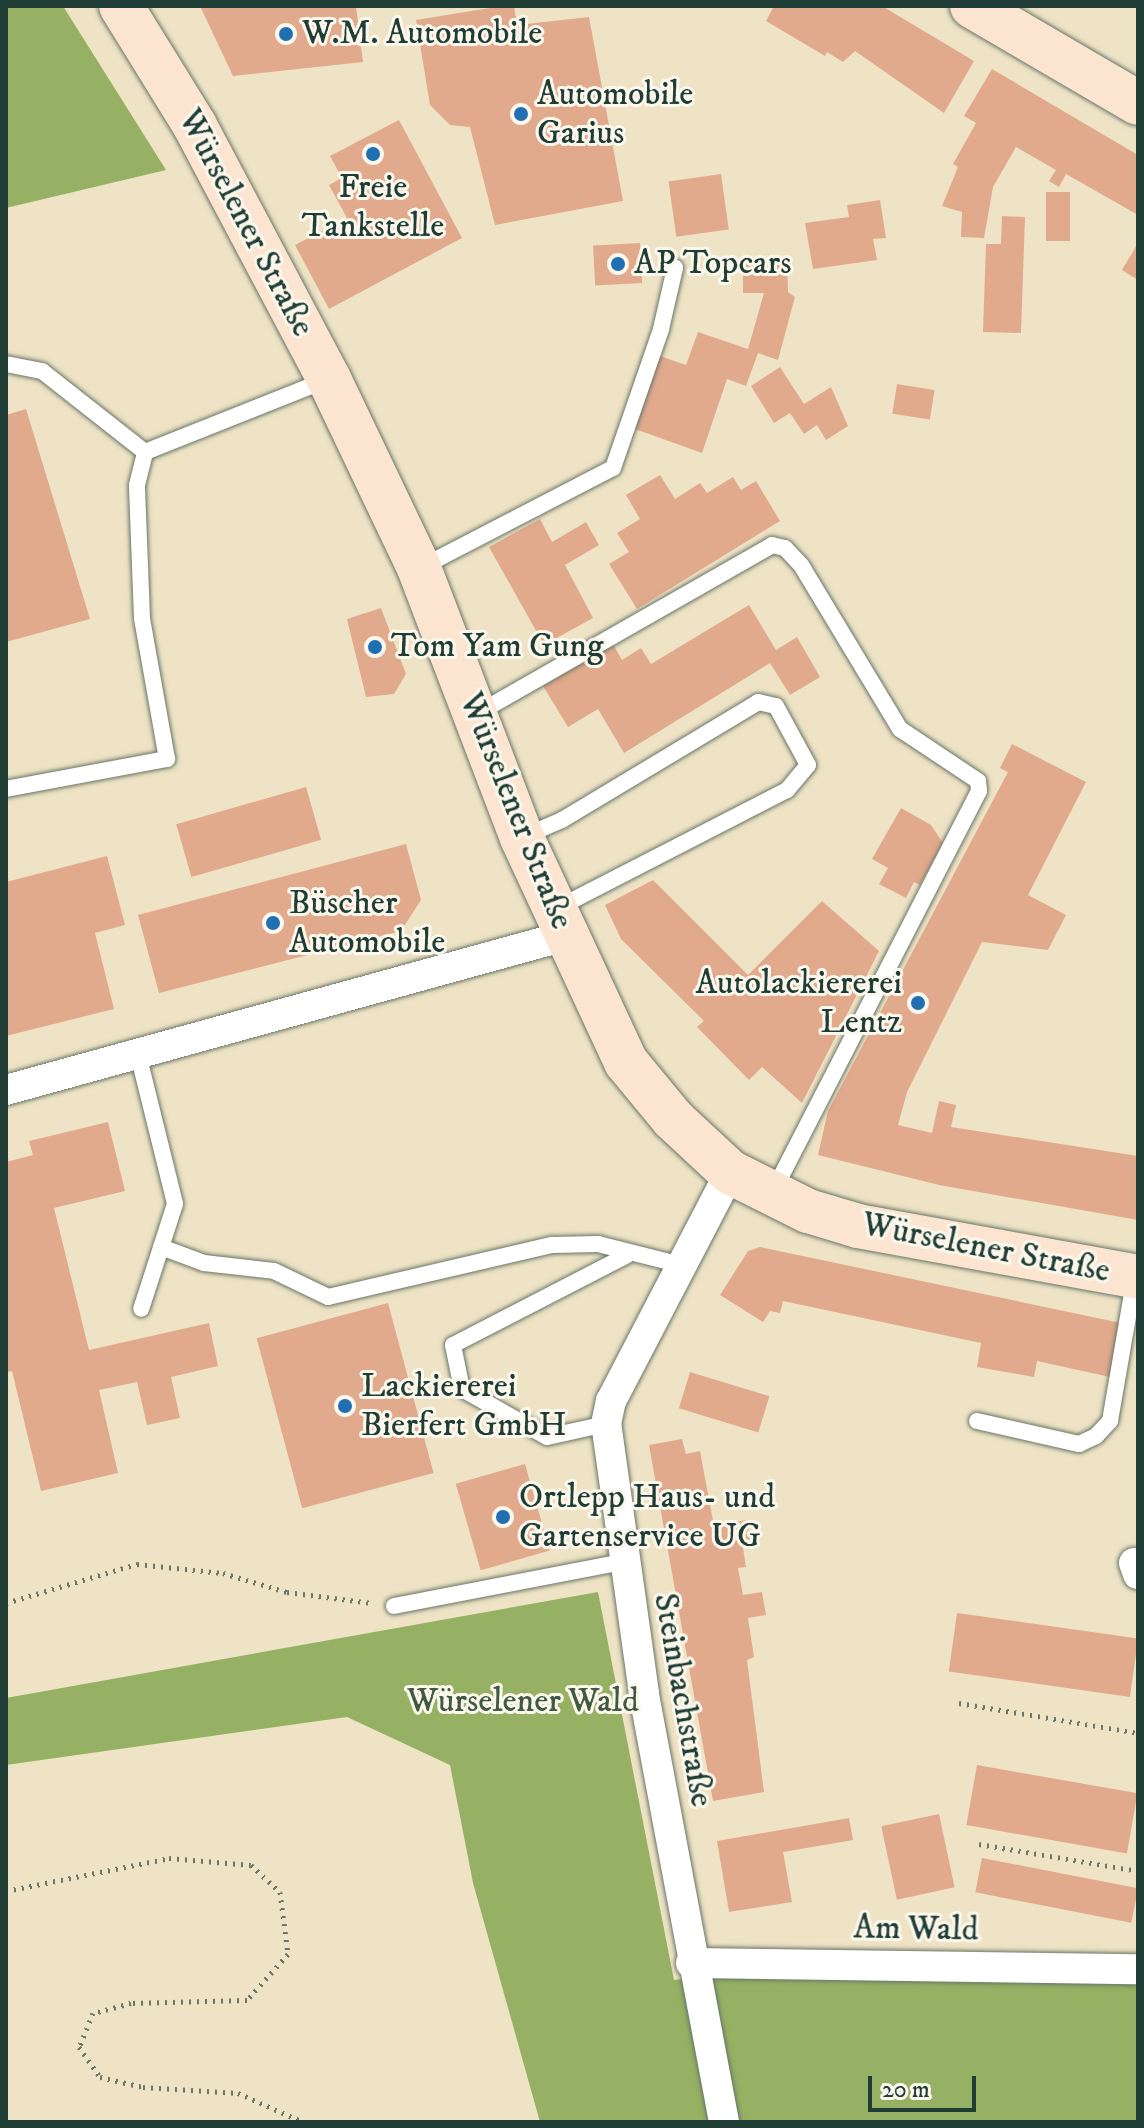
<!DOCTYPE html>
<html>
<head>
<meta charset="utf-8">
<style>
  body { margin:0 }
  #map { position:relative; width:1144px; height:2128px; overflow:hidden; background:#efe3c5; font-family:"IM FELL DW Pica",serif }
  div>[style] { position:absolute }
  .forest>* { inset:0; background:#96b163 }
  .building>* { inset:0; background:#e2aa8d; transform-origin:0 0 }
  .path>* { height:5px; margin-top:-2.5px; transform-origin:0; background:repeating-linear-gradient(90deg,#687767 0 2px,transparent 0 8px) }
  .roads { filter:drop-shadow(0 0 2px #687767) drop-shadow(0 0 2px #687767) }
  .service>* { height:16px; margin:-8px; padding:0 8px; transform-origin:8px; border-radius:8px; background:#fff }
  .minor>* { height:30px; margin:-15px; padding:0 15px; transform-origin:15px; border-radius:15px; background:#fff }
  .secondary>* { height:44px; margin:-22px; padding:0 22px; transform-origin:22px; border-radius:22px; background:#fce5d0 }
  .dots>* { width:22px; height:22px; translate:-50% -50%; box-sizing:border-box; border:4px solid #fbf7ec; border-radius:50% }
  span { translate:-50% -50%; white-space:nowrap; text-align:center; line-height:1.15; -webkit-text-stroke:6px #fbf7ec; paint-order:stroke }
  .poi-label { font-size:34px; color:#1f3d34 }
  .left { translate:0 -50%; text-align:left }
  .right { translate:-100% -50%; text-align:right }
  .street-label { font-size:34px; color:#1f3d34 }
  .park-label { font-size:34px; color:#3f5a40 }
  .frame { position:absolute; inset:0; border:8px solid #1f3d34; pointer-events:none }
  .scale { position:absolute; left:868px; top:2076px; width:108px; height:36px; box-sizing:border-box; border:4px solid #1f3d34; border-top:0; padding-left:10px; font-size:24px; line-height:28px; white-space:nowrap; color:#1f3d34; -webkit-text-stroke:6px #fbf7ec; paint-order:stroke }
</style>
</head>
<body>
<div id="map">
  <div class="forest">
    <i style="clip-path:polygon(6px 6px,63px 6px,166px 170px,6px 208px)"></i>
    <i style="clip-path:polygon(598px 1592px,674px 1980px,737px 1973px,1138px 1982px,1138px 2122px,540px 2122px,473px 1883px,450px 1765px,347px 1717px,6px 1765px,6px 1698px)"></i>
  </div>
  <div class="building">
    <i style="clip-path:polygon(200px 6px,356px 6px,363px 62px,233px 76px)"></i>
    <i style="clip-path:polygon(502px 6px,514px 6px,517px 25px,589px 17px,623px 201px,495px 225px,470px 127px,450px 125px,430px 105px,416px 20px)"></i>
    <i style="clip-path:polygon(774px 6px,882px 6px,974px 61px,944px 113px,855px 51px,843px 62px,827px 52px,825px 56px,766px 21px)"></i>
    <i style="clip-path:polygon(992px 69px,1138px 155px,1138px 215px,1066px 174px,1059px 187px,1049px 181px,1056px 170px,1016px 147px,993px 187px,984px 238px,961px 237px,962px 212px,942px 206px,958px 167px,953px 164px,976px 123px,964px 116px)"></i>
    <i style="clip-path:polygon(399px 120px,462px 238px,329px 309px,295px 245px,347px 218px,329px 185px,342px 178px,330px 156px)"></i>
    <i style="left:721px;top:174px;width:56px;height:53px;rotate:82deg"></i>
    <i style="left:1046px;top:192px;width:24px;height:49px"></i>
    <i style="clip-path:polygon(880px 200px,886px 238px,873px 239px,877px 260px,813px 269px,805px 223px,849px 217px,847px 205px)"></i>
    <i style="clip-path:polygon(1002px 216px,1025px 217px,1021px 333px,983px 332px,986px 244px,1001px 244px)"></i>
    <i style="left:640px;top:243px;width:40px;height:47px;rotate:87deg"></i>
    <i style="clip-path:polygon(1138px 243px,1138px 280px,1122px 270px)"></i>
    <i style="clip-path:polygon(787px 258px,788px 292px,795px 297px,778px 360px,758px 353px,746px 386px,727px 379px,702px 453px,635px 429px,660px 356px,686px 365px,698px 332px,748px 349px,764px 293px,743px 293px,743px 259px)"></i>
    <i style="clip-path:polygon(780px 367px,804px 404px,831px 387px,848px 426px,826px 440px,817px 425px,804px 434px,790px 413px,774px 423px,751px 386px)"></i>
    <i style="left:897px;top:384px;width:38px;height:30px;rotate:9deg"></i>
    <i style="clip-path:polygon(26px 409px,90px 619px,6px 642px,6px 415px)"></i>
    <i style="clip-path:polygon(660px 475px,675px 499px,700px 483px,707px 493px,733px 477px,741px 490px,756px 481px,780px 521px,637px 609px,609px 564px,629px 552px,617px 533px,640px 519px,626px 495px)"></i>
    <i style="clip-path:polygon(540px 519px,552px 542px,586px 522px,599px 545px,565px 565px,593px 618px,544px 645px,489px 547px)"></i>
    <i style="clip-path:polygon(749px 605px,776px 650px,797px 637px,820px 677px,790px 695px,770px 663px,624px 753px,598px 709px,568px 727px,543px 686px,613px 644px,622px 660px,641px 648px,651px 664px)"></i>
    <i style="clip-path:polygon(381px 608px,406px 674px,394px 694px,366px 697px,347px 619px)"></i>
    <i style="clip-path:polygon(1012px 744px,1086px 782px,1028px 895px,1066px 915px,1048px 950px,982px 942px,907px 1092px,898px 1125px,932px 1133px,939px 1101px,956px 1105px,951px 1127px,1138px 1156px,1138px 1220px,939px 1185px,818px 1155px,828px 1111px,1008px 772px,1000px 768px)"></i>
    <i style="left:306px;top:787px;width:55px;height:135px;rotate:74deg"></i>
    <i style="clip-path:polygon(901px 808px,931px 825px,943px 843px,920px 885px,914px 882px,906px 898px,879px 884px,888px 868px,872px 859px)"></i>
    <i style="clip-path:polygon(406px 844px,421px 900px,401px 931px,159px 993px,138px 915px)"></i>
    <i style="clip-path:polygon(107px 856px,125px 925px,95px 933px,114px 1009px,6px 1036px,6px 882px)"></i>
    <i style="clip-path:polygon(653px 880px,748px 975px,822px 901px,879px 951px,802px 1103px,762px 1067px,749px 1080px,697px 1027px,704px 1021px,621px 939px,605px 905px)"></i>
    <i style="clip-path:polygon(108px 1122px,125px 1191px,54px 1208px,89px 1350px,209px 1323px,218px 1366px,171px 1377px,180px 1418px,147px 1425px,137px 1382px,99px 1390px,118px 1473px,41px 1491px,12px 1371px,6px 1372px,6px 1162px,33px 1155px,29px 1141px)"></i>
    <i style="clip-path:polygon(760px 1247px,1121px 1323px,1110px 1377px,1037px 1361px,1034px 1377px,977px 1367px,981px 1343px,783px 1301px,780px 1313px,770px 1311px,763px 1322px,720px 1295px,748px 1251px)"></i>
    <i style="left:388px;top:1303px;width:176px;height:136px;rotate:75deg"></i>
    <i style="left:690px;top:1372px;width:83px;height:38px;rotate:17deg"></i>
    <i style="clip-path:polygon(682px 1439px,686px 1454px,700px 1451px,714px 1526px,747px 1520px,750px 1539px,742px 1541px,746px 1567px,738px 1568px,743px 1595px,762px 1592px,766px 1615px,748px 1618px,754px 1657px,747px 1660px,764px 1792px,713px 1801px,649px 1445px)"></i>
    <i style="left:525px;top:1464px;width:90px;height:72px;rotate:74deg"></i>
    <i style="left:957px;top:1613px;width:183px;height:59px;rotate:8deg"></i>
    <i style="left:977px;top:1765px;width:163px;height:61px;rotate:10deg"></i>
    <i style="left:939px;top:1814px;width:75px;height:59px;rotate:78deg"></i>
    <i style="clip-path:polygon(849px 1818px,853px 1840px,783px 1852px,792px 1902px,729px 1912px,717px 1841px)"></i>
    <i style="left:982px;top:1858px;width:159px;height:35px;rotate:11deg"></i>
  </div>
  <div class="path">
    <i style="left:6px;top:1603px;width:137px;rotate:-16.6deg"></i>
    <i style="left:137px;top:1564px;width:86px;rotate:6deg"></i>
    <i style="left:223px;top:1573px;width:67px;rotate:16.5deg"></i>
    <i style="left:287px;top:1592px;width:86px;rotate:7.4deg"></i>
    <i style="left:959px;top:1703px;width:181px;rotate:9.5deg"></i>
    <i style="left:979px;top:1844px;width:161px;rotate:9.6deg"></i>
    <i style="left:6px;top:1891px;width:166px;rotate:-11.4deg"></i>
    <i style="left:169px;top:1858px;width:82px;rotate:4.9deg"></i>
    <i style="left:251px;top:1865px;width:40px;rotate:43deg"></i>
    <i style="left:280px;top:1892px;width:63px;rotate:82.6deg"></i>
    <i style="left:288px;top:1954px;width:62px;rotate:131.7deg"></i>
    <i style="left:247px;top:2000px;width:116px;rotate:178.5deg"></i>
    <i style="left:131px;top:2003px;width:39px;rotate:165deg"></i>
    <i style="left:93px;top:2013px;width:37px;rotate:112deg"></i>
    <i style="left:79px;top:2047px;width:37px;rotate:55deg"></i>
    <i style="left:100px;top:2077px;width:44px;rotate:13.1deg"></i>
    <i style="left:143px;top:2087px;width:95px;rotate:3.6deg"></i>
    <i style="left:238px;top:2093px;width:71px;rotate:24deg"></i>
  </div>
  <div class="roads">
    <div class="service">
      <i style="left:6px;top:364px;width:37px;rotate:11deg"></i>
      <i style="left:42px;top:371px;width:131px;rotate:38.2deg"></i>
      <i style="left:420px;top:568px;width:217px;rotate:-27.4deg"></i>
      <i style="left:613px;top:468px;width:147px;rotate:-70.9deg"></i>
      <i style="left:661px;top:329px;width:63px;rotate:-77.1deg"></i>
      <i style="left:478px;top:713px;width:339px;rotate:-29.7deg"></i>
      <i style="left:772px;top:545px;width:13px;rotate:13deg"></i>
      <i style="left:785px;top:548px;width:23px;rotate:47deg"></i>
      <i style="left:801px;top:565px;width:192px;rotate:58.9deg"></i>
      <i style="left:900px;top:729px;width:94px;rotate:33.7deg"></i>
      <i style="left:978px;top:781px;width:10px;rotate:84deg"></i>
      <i style="left:979px;top:791px;width:452px;rotate:117.2deg"></i>
      <i style="left:6px;top:789px;width:164px;rotate:-10.6deg"></i>
      <i style="left:167px;top:759px;width:143px;rotate:-100.1deg"></i>
      <i style="left:142px;top:618px;width:133px;rotate:-92.2deg"></i>
      <i style="left:137px;top:485px;width:34px;rotate:-76deg"></i>
      <i style="left:145px;top:452px;width:197px;rotate:-21.7deg"></i>
      <i style="left:523px;top:837px;width:43px;rotate:-23.6deg"></i>
      <i style="left:562px;top:820px;width:229px;rotate:-31deg"></i>
      <i style="left:758px;top:702px;width:18px;rotate:13deg"></i>
      <i style="left:776px;top:706px;width:67px;rotate:61.5deg"></i>
      <i style="left:808px;top:765px;width:33px;rotate:130deg"></i>
      <i style="left:787px;top:790px;width:261px;rotate:152.8deg"></i>
      <i style="left:138px;top:1054px;width:154px;rotate:76.1deg"></i>
      <i style="left:175px;top:1204px;width:110px;rotate:107.9deg"></i>
      <i style="left:161px;top:1247px;width:46px;rotate:20.4deg"></i>
      <i style="left:204px;top:1263px;width:70px;rotate:6.5deg"></i>
      <i style="left:274px;top:1271px;width:60px;rotate:25.7deg"></i>
      <i style="left:328px;top:1297px;width:230px;rotate:-13.1deg"></i>
      <i style="left:552px;top:1245px;width:46px;rotate:-1.2deg"></i>
      <i style="left:598px;top:1244px;width:86px;rotate:14.2deg"></i>
      <i style="left:977px;top:1421px;width:105px;rotate:12.7deg"></i>
      <i style="left:1079px;top:1444px;width:19px;rotate:-25deg"></i>
      <i style="left:1096px;top:1436px;width:21px;rotate:-47deg"></i>
      <i style="left:1110px;top:1421px;width:146px;rotate:-80.2deg"></i>
      <i style="left:606px;top:1424px;width:60px;rotate:167.6deg"></i>
      <i style="left:547px;top:1437px;width:98px;rotate:-150.5deg"></i>
      <i style="left:462px;top:1389px;width:45px;rotate:-101.6deg"></i>
      <i style="left:453px;top:1345px;width:196px;rotate:-27.3deg"></i>
      <i style="left:394px;top:1606px;width:232px;rotate:-10.9deg"></i>
    </div>
    <div class="minor">
      <i style="left:6px;top:1090px;width:580px;rotate:-15.4deg"></i>
      <i style="left:1134px;top:1563px;width:12px;rotate:70deg"></i>
      <i style="left:691px;top:1963px;width:447px;rotate:0.8deg"></i>
      <i style="left:724px;top:2122px;width:436px;rotate:-100.6deg"></i>
      <i style="left:644px;top:1693px;width:272px;rotate:-98deg"></i>
      <i style="left:606px;top:1424px;width:24px;rotate:-78deg"></i>
      <i style="left:611px;top:1401px;width:258px;rotate:-62.5deg"></i>
    </div>
    <div class="secondary">
      <i style="left:121px;top:6px;width:141px;rotate:58.3deg"></i>
      <i style="left:195px;top:126px;width:286px;rotate:62.1deg"></i>
      <i style="left:329px;top:379px;width:209px;rotate:64.5deg"></i>
      <i style="left:419px;top:568px;width:289px;rotate:69.1deg"></i>
      <i style="left:522px;top:838px;width:247px;rotate:65.1deg"></i>
      <i style="left:626px;top:1062px;width:74px;rotate:50.5deg"></i>
      <i style="left:673px;top:1119px;width:78px;rotate:42.9deg"></i>
      <i style="left:730px;top:1172px;width:87px;rotate:26.6deg"></i>
      <i style="left:808px;top:1211px;width:52px;rotate:16.7deg"></i>
      <i style="left:858px;top:1226px;width:285px;rotate:10.3deg"></i>
      <i style="left:972px;top:6px;width:192px;rotate:30.3deg"></i>
    </div>
  </div>
  <div class="dots">
    <i style="left:286px;top:34px;background:#1f6fb2"></i>
    <i style="left:521px;top:114px;background:#1f6fb2"></i>
    <i style="left:373px;top:154px;background:#1f6fb2"></i>
    <i style="left:618px;top:264px;background:#1f6fb2"></i>
    <i style="left:375px;top:647px;background:#1f6fb2"></i>
    <i style="left:273px;top:923px;background:#1f6fb2"></i>
    <i style="left:918px;top:1003px;background:#1f6fb2"></i>
    <i style="left:345px;top:1406px;background:#1f6fb2"></i>
    <i style="left:503px;top:1517px;background:#1f6fb2"></i>
  </div>
  <div class="poi-label">
    <span class="left" style="left:302px;top:34px">W.M. Automobile</span>
    <span class="left" style="left:537px;top:114px">Automobile<br>Garius</span>
    <span style="left:373px;top:207px">Freie<br>Tankstelle</span>
    <span class="left" style="left:634px;top:264px">AP Topcars</span>
    <span class="left" style="left:391px;top:647px">Tom Yam Gung</span>
    <span class="left" style="left:289px;top:923px">Büscher<br>Automobile</span>
    <span class="right" style="left:902px;top:1003px">Autolackiererei<br>Lentz</span>
    <span class="left" style="left:361px;top:1406px">Lackiererei<br>Bierfert GmbH</span>
    <span class="left" style="left:519px;top:1517px">Ortlepp Haus- und<br>Gartenservice UG</span>
  </div>
  <div class="street-label">
    <span style="left:246px;top:223px;rotate:62deg">Würselener Straße</span>
    <span style="left:516px;top:811px;rotate:68deg">Würselener Straße</span>
    <span style="left:986px;top:1248px;rotate:11deg">Würselener Straße</span>
    <span style="left:683px;top:1700px;rotate:80deg">Steinbachstraße</span>
    <span style="left:916px;top:1929px;rotate:1deg">Am Wald</span>
  </div>
  <div class="park-label">
    <span style="left:523px;top:1702px">Würselener Wald</span>
  </div>
  <div class="frame"></div>
  <div class="scale">20 m</div>
</div>
</body>
</html>
